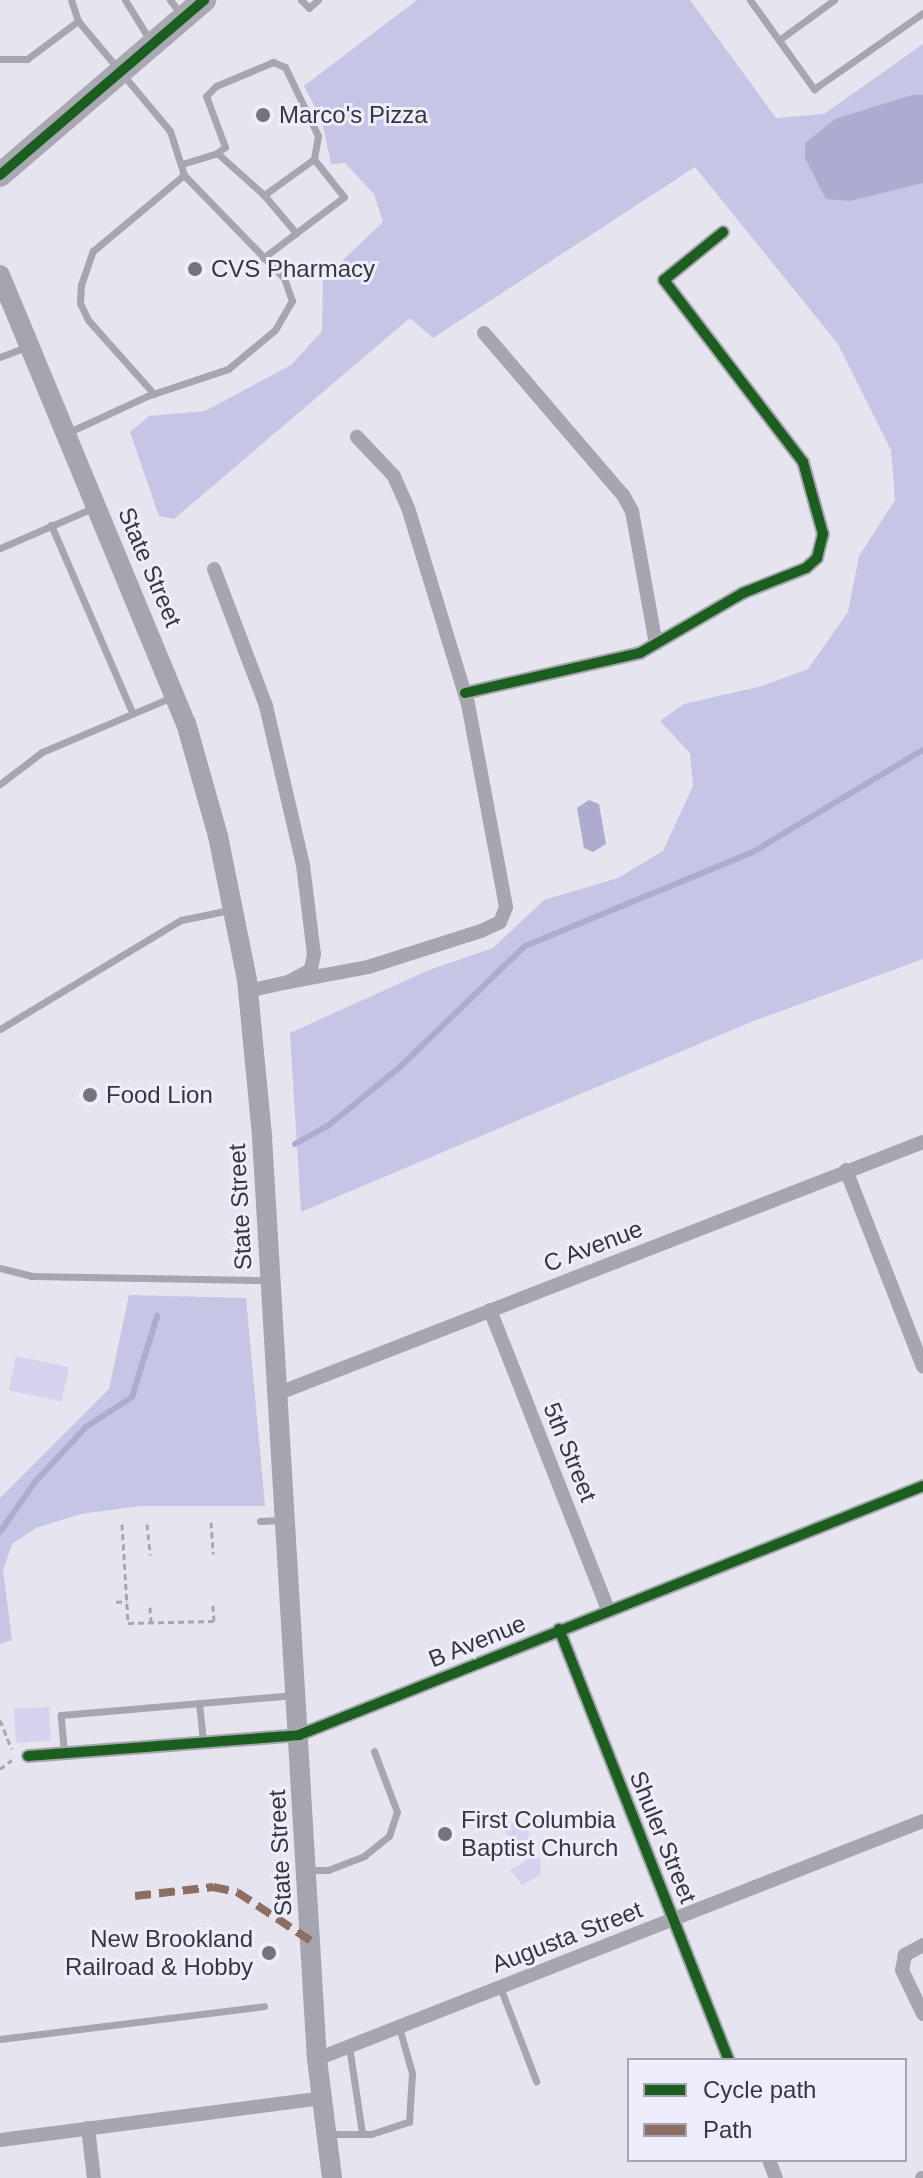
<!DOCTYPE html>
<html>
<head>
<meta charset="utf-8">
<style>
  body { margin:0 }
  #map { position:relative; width:923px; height:2178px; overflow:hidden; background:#e5e4ef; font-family:Arial,sans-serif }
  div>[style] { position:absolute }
  .green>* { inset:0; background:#d4d2ed; transform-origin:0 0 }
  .forest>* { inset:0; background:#c7c5e5 }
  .water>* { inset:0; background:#adabcf }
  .stream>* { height:6px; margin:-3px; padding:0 3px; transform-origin:3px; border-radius:3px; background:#adabcf }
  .path>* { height:3px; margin-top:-1.5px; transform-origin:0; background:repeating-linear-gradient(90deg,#a7a7ae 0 6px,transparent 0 10px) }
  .service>* { height:7px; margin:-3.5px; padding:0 3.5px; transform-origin:3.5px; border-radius:3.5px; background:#a6a6ae }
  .minor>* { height:14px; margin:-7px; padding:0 7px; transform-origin:7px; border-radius:7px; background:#a6a6ae }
  .secondary>* { height:20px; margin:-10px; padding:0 10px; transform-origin:10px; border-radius:10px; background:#a5a5ae }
  .primary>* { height:24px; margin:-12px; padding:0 12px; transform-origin:12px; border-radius:12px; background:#a9a8b3 }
  .quiet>* { height:8px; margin-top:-4px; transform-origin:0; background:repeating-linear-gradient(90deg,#8d6e63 0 16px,transparent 0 24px) }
  .cycleway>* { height:10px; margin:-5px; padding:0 5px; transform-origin:5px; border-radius:5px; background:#1b5e20 }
  .dots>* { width:22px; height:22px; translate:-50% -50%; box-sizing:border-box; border:4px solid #eeedfd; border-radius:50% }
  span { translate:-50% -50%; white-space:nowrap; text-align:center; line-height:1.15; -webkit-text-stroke:6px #eeedfd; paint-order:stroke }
  .poi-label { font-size:24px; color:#37373e }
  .left { translate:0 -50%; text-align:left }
  .right { translate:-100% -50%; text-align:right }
  .street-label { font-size:24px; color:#37373e }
  .legend { position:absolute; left:627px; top:2058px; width:280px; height:104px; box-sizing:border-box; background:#eeedfd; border:2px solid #a5a4b1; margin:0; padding:10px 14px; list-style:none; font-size:24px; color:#37373e }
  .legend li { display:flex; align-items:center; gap:16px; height:40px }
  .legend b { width:40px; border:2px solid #a5a4b1 }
</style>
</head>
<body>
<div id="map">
  <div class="green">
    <i style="left:16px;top:1356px;width:54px;height:35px;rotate:12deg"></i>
    <i style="left:49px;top:1707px;width:34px;height:35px;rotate:87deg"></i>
    <i style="clip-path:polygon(518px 1818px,529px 1832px,526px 1854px,520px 1856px,505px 1830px)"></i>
    <i style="clip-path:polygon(535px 1855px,540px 1858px,541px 1875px,522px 1885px,510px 1870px)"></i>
  </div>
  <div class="forest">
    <i style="clip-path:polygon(417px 0,690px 0,776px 118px,824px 114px,923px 44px,923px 959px,751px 1022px,301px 1212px,290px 1033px,429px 970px,493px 948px,544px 900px,618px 878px,663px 851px,693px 786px,690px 753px,660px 721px,684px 704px,762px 686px,808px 669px,848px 612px,859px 556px,895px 500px,891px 450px,838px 344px,695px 167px,433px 338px,410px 318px,174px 519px,159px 516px,130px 432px,149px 416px,205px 411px,291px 365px,322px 331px,323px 279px,383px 222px,374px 194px,345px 163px,331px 164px,322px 120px,304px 86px)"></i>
    <i style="clip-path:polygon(129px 1295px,246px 1298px,265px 1506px,139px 1506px,81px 1514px,36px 1528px,12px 1544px,3px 1570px,12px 1640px,0 1644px,0 1498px,109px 1389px)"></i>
  </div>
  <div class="water">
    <i style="clip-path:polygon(912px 95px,923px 95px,923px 183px,850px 201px,826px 199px,805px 158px,805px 143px,835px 119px)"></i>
    <i style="clip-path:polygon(589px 800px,599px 804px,606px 844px,593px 852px,584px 848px,577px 808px)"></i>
  </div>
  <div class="stream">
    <i style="left:295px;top:1144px;width:39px;rotate:-29deg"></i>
    <i style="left:329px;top:1125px;width:93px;rotate:-39.3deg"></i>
    <i style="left:401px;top:1066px;width:173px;rotate:-44.1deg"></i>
    <i style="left:525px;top:946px;width:247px;rotate:-22.4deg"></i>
    <i style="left:753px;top:852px;width:198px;rotate:-31deg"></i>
    <i style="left:0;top:1532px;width:61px;rotate:-55deg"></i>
    <i style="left:35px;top:1482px;width:75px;rotate:-47.2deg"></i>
    <i style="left:86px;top:1427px;width:55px;rotate:-33.1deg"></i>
    <i style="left:132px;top:1397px;width:85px;rotate:-72.8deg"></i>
  </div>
  <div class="path">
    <i style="left:211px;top:1522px;width:32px;rotate:86deg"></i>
    <i style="left:122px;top:1524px;width:99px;rotate:86.5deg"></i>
    <i style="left:128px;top:1623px;width:86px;rotate:-1.3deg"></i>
    <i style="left:214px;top:1621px;width:16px;rotate:-94deg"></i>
    <i style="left:147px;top:1524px;width:31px;rotate:84deg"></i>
    <i style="left:116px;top:1602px;width:11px;rotate:-5deg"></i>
    <i style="left:150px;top:1607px;width:15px;rotate:86deg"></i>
    <i style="left:0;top:1720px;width:31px;rotate:68deg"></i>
    <i style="left:0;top:1769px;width:15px;rotate:-37deg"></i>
  </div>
  <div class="service">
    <i style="left:125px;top:0;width:49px;rotate:58.2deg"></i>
    <i style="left:170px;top:0;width:18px;rotate:52deg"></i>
    <i style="left:301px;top:0;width:11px;rotate:45deg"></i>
    <i style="left:309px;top:8px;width:12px;rotate:-42deg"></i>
    <i style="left:750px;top:0;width:110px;rotate:54.3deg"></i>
    <i style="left:814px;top:89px;width:133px;rotate:-34.9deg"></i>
    <i style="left:779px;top:40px;width:68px;rotate:-36deg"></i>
    <i style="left:0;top:59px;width:27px"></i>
    <i style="left:27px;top:59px;width:64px;rotate:-36.7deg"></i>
    <i style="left:217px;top:153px;width:10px;rotate:-37deg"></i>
    <i style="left:225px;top:147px;width:54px;rotate:-110.4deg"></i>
    <i style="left:206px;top:96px;width:14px;rotate:-45deg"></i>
    <i style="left:216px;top:86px;width:62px;rotate:-22.8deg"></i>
    <i style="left:273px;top:62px;width:13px;rotate:23deg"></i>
    <i style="left:285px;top:67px;width:76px;rotate:64.4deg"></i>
    <i style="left:318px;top:136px;width:23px;rotate:100deg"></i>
    <i style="left:182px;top:164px;width:37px;rotate:-17deg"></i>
    <i style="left:217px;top:153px;width:63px;rotate:41.8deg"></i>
    <i style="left:263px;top:258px;width:41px;rotate:-37.1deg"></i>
    <i style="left:296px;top:233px;width:60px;rotate:-36.9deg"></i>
    <i style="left:344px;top:197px;width:48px;rotate:-128.3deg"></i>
    <i style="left:314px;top:159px;width:62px;rotate:144.2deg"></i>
    <i style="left:264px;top:195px;width:50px;rotate:49.9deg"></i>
    <i style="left:0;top:357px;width:28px;rotate:-21deg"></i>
    <i style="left:154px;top:394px;width:99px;rotate:-131.7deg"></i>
    <i style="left:88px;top:320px;width:19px;rotate:-115deg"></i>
    <i style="left:80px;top:303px;width:18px;rotate:-87deg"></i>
    <i style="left:81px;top:285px;width:36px;rotate:-71deg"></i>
    <i style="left:93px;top:251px;width:119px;rotate:-39.9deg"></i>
    <i style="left:67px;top:433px;width:88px;rotate:-24.8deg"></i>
    <i style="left:147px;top:396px;width:85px;rotate:-18.4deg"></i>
    <i style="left:228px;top:369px;width:61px;rotate:-39.7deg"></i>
    <i style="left:275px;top:330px;width:34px;rotate:-60deg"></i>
    <i style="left:292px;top:301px;width:24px;rotate:-109deg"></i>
    <i style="left:284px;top:278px;width:144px;rotate:-134.2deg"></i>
    <i style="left:184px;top:175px;width:46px;rotate:-107.7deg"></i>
    <i style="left:170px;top:131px;width:143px;rotate:-129.9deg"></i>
    <i style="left:78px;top:21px;width:22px;rotate:-108deg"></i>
    <i style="left:51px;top:525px;width:204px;rotate:66.6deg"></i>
    <i style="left:0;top:548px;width:101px;rotate:-23.3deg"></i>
    <i style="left:0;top:784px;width:53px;rotate:-37.3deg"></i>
    <i style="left:42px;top:752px;width:141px;rotate:-22.9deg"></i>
    <i style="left:0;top:1029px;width:211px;rotate:-31.1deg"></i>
    <i style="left:181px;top:920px;width:50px;rotate:-11.5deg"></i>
    <i style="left:0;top:1268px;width:32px;rotate:14deg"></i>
    <i style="left:31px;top:1276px;width:238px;rotate:1deg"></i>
    <i style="left:260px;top:1521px;width:21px;rotate:-3deg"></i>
    <i style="left:199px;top:1703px;width:39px;rotate:84deg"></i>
    <i style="left:64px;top:1753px;width:38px;rotate:-95deg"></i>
    <i style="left:61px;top:1715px;width:235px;rotate:-4.9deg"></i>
    <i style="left:309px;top:1870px;width:19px"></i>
    <i style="left:328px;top:1870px;width:39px;rotate:-21deg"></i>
    <i style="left:364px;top:1856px;width:32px;rotate:-39deg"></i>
    <i style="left:389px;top:1836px;width:25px;rotate:-72deg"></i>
    <i style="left:397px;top:1812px;width:65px;rotate:-110.7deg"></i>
    <i style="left:500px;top:1987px;width:101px;rotate:69deg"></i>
    <i style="left:0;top:2039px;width:266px;rotate:-7.1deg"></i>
    <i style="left:349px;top:2046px;width:88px;rotate:81.5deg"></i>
    <i style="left:330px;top:2134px;width:41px"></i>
    <i style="left:371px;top:2134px;width:40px;rotate:-18deg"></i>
    <i style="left:409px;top:2122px;width:49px;rotate:-86.5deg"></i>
    <i style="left:412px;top:2073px;width:48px;rotate:-105.8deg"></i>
  </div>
  <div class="minor">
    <i style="left:484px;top:333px;width:213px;rotate:49.4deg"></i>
    <i style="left:623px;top:495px;width:18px;rotate:61deg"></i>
    <i style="left:632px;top:511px;width:135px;rotate:79.8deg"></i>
    <i style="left:214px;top:569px;width:147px;rotate:69.2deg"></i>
    <i style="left:266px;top:706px;width:163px;rotate:76.9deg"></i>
    <i style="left:303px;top:865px;width:90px;rotate:83deg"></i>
    <i style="left:314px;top:954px;width:16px;rotate:101deg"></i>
    <i style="left:311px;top:970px;width:26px;rotate:152deg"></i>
    <i style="left:288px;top:982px;width:41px;rotate:167.3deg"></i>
    <i style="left:465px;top:693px;width:180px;rotate:-12.9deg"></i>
    <i style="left:640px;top:653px;width:119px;rotate:-30.2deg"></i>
    <i style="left:743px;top:593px;width:68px;rotate:-21.6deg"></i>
    <i style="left:806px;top:568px;width:15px;rotate:-42deg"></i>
    <i style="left:817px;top:558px;width:25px;rotate:-76deg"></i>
    <i style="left:823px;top:534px;width:75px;rotate:-105.5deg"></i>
    <i style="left:803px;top:462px;width:229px;rotate:-127.4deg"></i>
    <i style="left:664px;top:280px;width:76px;rotate:-39.1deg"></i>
    <i style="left:288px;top:982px;width:81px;rotate:-10.6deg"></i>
    <i style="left:368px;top:967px;width:119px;rotate:-17.7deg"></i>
    <i style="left:481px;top:931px;width:21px;rotate:-25deg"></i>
    <i style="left:500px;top:922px;width:16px;rotate:-68deg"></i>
    <i style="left:506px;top:907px;width:207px;rotate:-100.6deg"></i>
    <i style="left:468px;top:704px;width:205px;rotate:-107deg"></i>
    <i style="left:408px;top:508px;width:35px;rotate:-114deg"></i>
    <i style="left:394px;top:476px;width:54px;rotate:-133.5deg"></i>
    <i style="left:846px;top:1170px;width:211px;rotate:68.6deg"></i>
    <i style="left:490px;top:1310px;width:321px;rotate:68.5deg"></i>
    <i style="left:279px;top:1393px;width:691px;rotate:-21.29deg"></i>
    <i style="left:559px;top:1629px;width:463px;rotate:68.5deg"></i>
    <i style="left:28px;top:1756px;width:272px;rotate:-4.4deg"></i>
    <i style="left:299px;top:1735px;width:672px;rotate:-21.75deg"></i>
    <i style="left:923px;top:1945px;width:21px;rotate:151deg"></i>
    <i style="left:905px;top:1955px;width:15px;rotate:101deg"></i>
    <i style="left:902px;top:1970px;width:49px;rotate:64.5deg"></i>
    <i style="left:317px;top:2059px;width:651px;rotate:-21.44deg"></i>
    <i style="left:88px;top:2128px;width:50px;rotate:83.2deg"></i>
    <i style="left:0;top:2140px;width:325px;rotate:-7.4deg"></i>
    <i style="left:769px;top:2160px;width:19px;rotate:69deg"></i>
    <i style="left:922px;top:2178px;width:1px"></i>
  </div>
  <div class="secondary">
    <i style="left:0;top:275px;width:485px;rotate:67.5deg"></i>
    <i style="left:186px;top:723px;width:117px;rotate:74.2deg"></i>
    <i style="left:218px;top:836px;width:147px;rotate:78.6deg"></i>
    <i style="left:247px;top:980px;width:158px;rotate:84.5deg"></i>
    <i style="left:262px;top:1137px;width:924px;rotate:86.59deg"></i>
    <i style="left:317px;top:2059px;width:120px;rotate:82.8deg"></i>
  </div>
  <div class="primary">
    <i style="left:0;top:175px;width:269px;rotate:-40.6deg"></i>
  </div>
  <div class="quiet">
    <i style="left:135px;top:1896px;width:79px;rotate:-6.6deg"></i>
    <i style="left:213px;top:1887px;width:25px;rotate:12deg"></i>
    <i style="left:237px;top:1892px;width:89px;rotate:33.5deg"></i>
  </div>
  <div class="cycleway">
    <i style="left:0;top:175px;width:269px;rotate:-40.6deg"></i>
    <i style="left:465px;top:693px;width:180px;rotate:-12.9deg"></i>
    <i style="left:640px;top:653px;width:119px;rotate:-30.2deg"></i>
    <i style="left:743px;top:593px;width:68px;rotate:-21.6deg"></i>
    <i style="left:806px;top:568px;width:15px;rotate:-42deg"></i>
    <i style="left:817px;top:558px;width:25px;rotate:-76deg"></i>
    <i style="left:823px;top:534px;width:75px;rotate:-105.5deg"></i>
    <i style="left:803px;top:462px;width:229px;rotate:-127.4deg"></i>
    <i style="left:664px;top:280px;width:76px;rotate:-39.1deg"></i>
    <i style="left:559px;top:1629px;width:463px;rotate:68.5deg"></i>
    <i style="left:28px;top:1756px;width:272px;rotate:-4.4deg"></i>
    <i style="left:299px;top:1735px;width:672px;rotate:-21.75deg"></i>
  </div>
  <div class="dots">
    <i style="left:263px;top:115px;background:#74747c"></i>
    <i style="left:195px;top:269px;background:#74747c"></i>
    <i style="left:90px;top:1095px;background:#74747c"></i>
    <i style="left:445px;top:1834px;background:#74747c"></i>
    <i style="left:269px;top:1953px;background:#74747c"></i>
  </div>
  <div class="poi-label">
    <span class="left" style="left:279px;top:115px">Marco's Pizza</span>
    <span class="left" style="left:211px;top:269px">CVS Pharmacy</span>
    <span class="left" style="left:106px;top:1095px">Food Lion</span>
    <span class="left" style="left:461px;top:1834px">First Columbia<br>Baptist Church</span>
    <span class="right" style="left:253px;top:1953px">New Brookland<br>Railroad &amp; Hobby</span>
  </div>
  <div class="street-label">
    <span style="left:150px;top:567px;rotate:67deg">State Street</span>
    <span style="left:240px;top:1207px;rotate:-93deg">State Street</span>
    <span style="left:593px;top:1246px;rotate:-21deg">C Avenue</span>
    <span style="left:570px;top:1452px;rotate:68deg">5th Street</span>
    <span style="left:477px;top:1641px;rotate:-22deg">B Avenue</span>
    <span style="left:663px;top:1837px;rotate:68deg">Shuler Street</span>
    <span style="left:280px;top:1853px;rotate:-93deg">State Street</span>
    <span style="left:567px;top:1937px;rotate:-21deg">Augusta Street</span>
  </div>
  <ul class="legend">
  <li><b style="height:10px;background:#1b5e20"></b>Cycle path</li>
  <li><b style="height:10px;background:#8d6e63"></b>Path</li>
  </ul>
</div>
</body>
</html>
